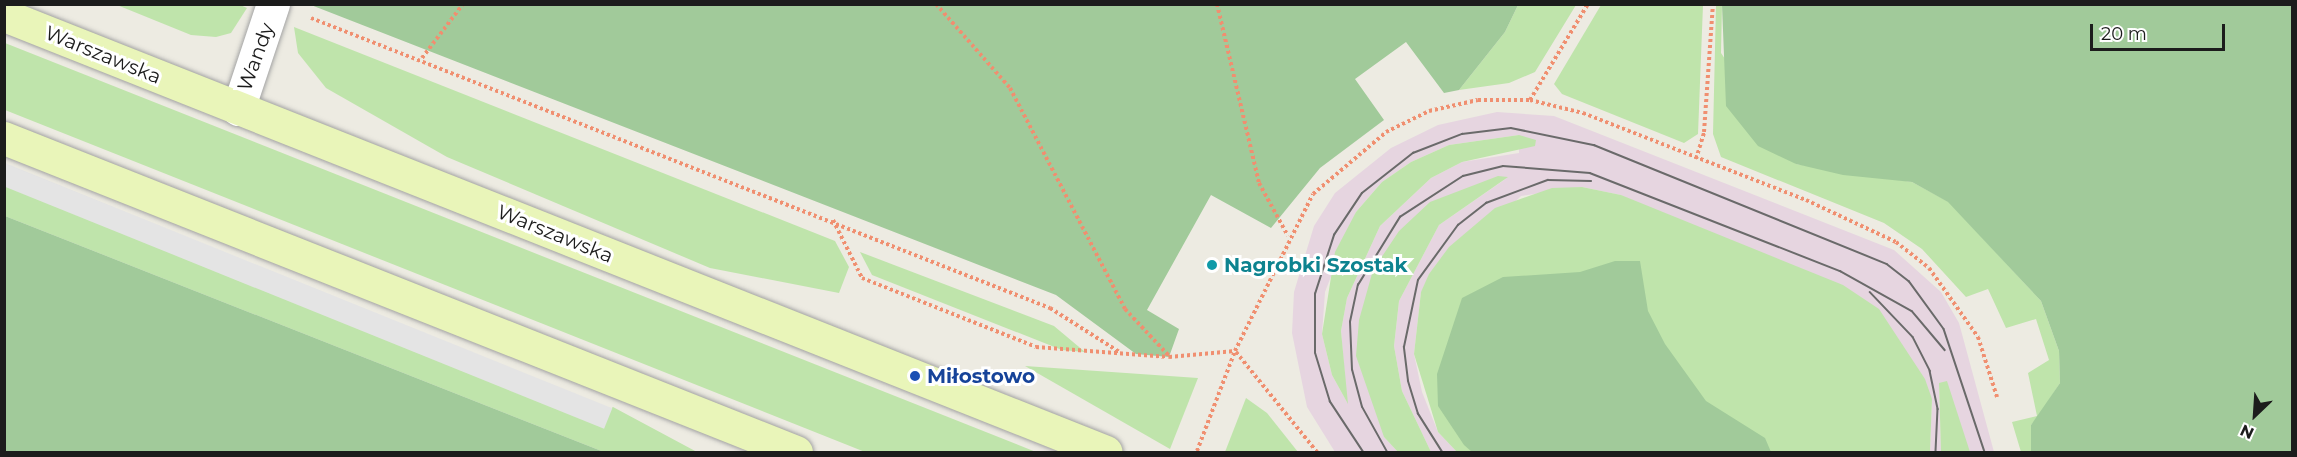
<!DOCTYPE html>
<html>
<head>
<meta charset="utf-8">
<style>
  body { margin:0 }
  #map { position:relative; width:2297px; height:457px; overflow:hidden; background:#edebe2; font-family:Montserrat,sans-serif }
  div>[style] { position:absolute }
  .industrial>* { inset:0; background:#e6d5e0 }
  .grass>* { inset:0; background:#bfe4ab }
  .forest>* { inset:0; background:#a1ca9a }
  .parking>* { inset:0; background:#e4e4e4; transform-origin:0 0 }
  .path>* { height:4px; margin-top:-2px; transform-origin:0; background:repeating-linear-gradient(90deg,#f08f70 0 3px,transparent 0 6px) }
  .roads { filter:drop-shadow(0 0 2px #a3a3a3) drop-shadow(0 0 2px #a3a3a3) }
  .minor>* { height:33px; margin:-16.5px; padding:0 16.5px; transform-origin:16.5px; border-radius:16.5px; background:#fff }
  .secondary>* { height:33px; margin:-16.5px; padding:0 16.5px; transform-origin:16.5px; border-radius:16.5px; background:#e9f5b9 }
  .tram>* { height:1.5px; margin:-0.75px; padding:0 0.75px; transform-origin:0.75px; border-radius:0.75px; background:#6a6a6a }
  .dots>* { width:16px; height:16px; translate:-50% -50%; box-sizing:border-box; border:3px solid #fff; border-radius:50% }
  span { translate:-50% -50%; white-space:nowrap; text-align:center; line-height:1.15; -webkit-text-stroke:6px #fff; paint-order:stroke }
  .street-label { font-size:20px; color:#1c1c1c }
  .culture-label { font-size:20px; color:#0d838f; font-weight:700 }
  .left { translate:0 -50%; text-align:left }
  .transit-label { font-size:20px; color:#164399; font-weight:700 }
  .frame { position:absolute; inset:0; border:6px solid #1c1c1c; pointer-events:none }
  .north { position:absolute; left:2225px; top:385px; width:60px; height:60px; -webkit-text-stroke:4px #fff; paint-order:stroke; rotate:205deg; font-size:16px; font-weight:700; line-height:24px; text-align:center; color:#1c1c1c }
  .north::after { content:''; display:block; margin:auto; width:21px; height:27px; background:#1c1c1c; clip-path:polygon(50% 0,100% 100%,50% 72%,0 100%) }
  .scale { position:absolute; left:2090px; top:24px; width:135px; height:27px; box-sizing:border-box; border:3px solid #1c1c1c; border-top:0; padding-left:8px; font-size:18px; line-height:21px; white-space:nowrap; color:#1c1c1c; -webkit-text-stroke:4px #fff; paint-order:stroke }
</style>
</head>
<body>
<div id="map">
  <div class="industrial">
    <i style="clip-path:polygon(evenodd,1497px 112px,1554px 116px,1894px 250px,1941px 292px,1959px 323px,1994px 452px,1969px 452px,1939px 384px,1941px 452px,1930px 452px,1932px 399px,1621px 195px,1582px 187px,1521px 196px,1421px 292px,1414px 354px,1422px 392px,1438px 432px,1457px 452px,1431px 452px,1402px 391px,1394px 346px,1399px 301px,1439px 225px,1507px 178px,1399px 231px,1384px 437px,1398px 452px,1335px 452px,1307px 407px,1292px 333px,1294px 292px,1314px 226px,1335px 193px,1391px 148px,1438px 125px,1497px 112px,1519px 135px,1519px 153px,1462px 162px,1431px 178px,1380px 226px,1347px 298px,1341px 331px,1347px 402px,1332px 375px,1322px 334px,1325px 292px,1356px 212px,1382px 182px,1411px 162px,1449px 145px,1519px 135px)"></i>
  </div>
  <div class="grass">
    <i style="clip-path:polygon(238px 4px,247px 8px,231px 33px,216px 37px,191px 35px,117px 5px)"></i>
    <i style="clip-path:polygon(1518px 5px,1576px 5px,1535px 72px,1509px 83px,1459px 90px,1505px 32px)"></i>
    <i style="clip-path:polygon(1601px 5px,1703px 5px,1698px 134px,1684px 143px,1562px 94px,1554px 84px)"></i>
    <i style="clip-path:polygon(1716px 5px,1722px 5px,1721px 53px,1796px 164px,1912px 182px,1949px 202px,2041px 301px,2059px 351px,2060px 383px,2038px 417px,2031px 425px,2031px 452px,2021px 452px,2012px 422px,2037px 416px,2028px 373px,2049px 360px,2036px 319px,2006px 328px,1988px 289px,1966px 297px,1922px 249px,1884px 223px,1721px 157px,1713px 134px)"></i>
    <i style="clip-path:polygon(294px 27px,835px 241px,849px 267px,839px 293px,710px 268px,447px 157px,326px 88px,298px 53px)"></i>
    <i style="clip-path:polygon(4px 43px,5px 43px,1036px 452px,865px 452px,5px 110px)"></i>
    <i style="clip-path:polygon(1519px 135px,1536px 140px,1535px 146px,1462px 162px,1431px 178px,1380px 226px,1347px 298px,1341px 331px,1348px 404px,1332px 375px,1322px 334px,1335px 252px,1356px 212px,1382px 182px,1411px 162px,1449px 145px)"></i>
    <i style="clip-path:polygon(1498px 176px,1508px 177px,1439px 225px,1399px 301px,1394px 346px,1402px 391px,1431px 452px,1398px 452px,1384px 437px,1356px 356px,1359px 320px,1373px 270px,1399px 231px,1430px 202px)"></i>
    <i style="clip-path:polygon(4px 185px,596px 420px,613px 407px,697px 452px,604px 452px,5px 216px)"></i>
    <i style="clip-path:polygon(1582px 187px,1621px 195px,1843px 285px,1879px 309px,1925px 379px,1932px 399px,1930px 452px,1457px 452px,1438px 432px,1414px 354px,1421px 292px,1429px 274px,1449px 247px,1495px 208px,1552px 188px)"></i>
    <i style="clip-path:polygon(860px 252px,1054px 326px,1085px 352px,1062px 350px,872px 275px)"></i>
    <i style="clip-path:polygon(1025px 366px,1198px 378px,1170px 449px)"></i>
    <i style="clip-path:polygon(1947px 381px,1970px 452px,1941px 452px,1939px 383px)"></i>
    <i style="clip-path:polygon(1246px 398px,1267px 413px,1298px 452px,1225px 452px)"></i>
  </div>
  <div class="forest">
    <i style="clip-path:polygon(311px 5px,1518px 5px,1505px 32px,1459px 90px,1444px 93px,1406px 42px,1355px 79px,1384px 120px,1320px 168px,1271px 228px,1211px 195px,1147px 310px,1179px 329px,1169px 357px,1136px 354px,1056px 295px)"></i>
    <i style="clip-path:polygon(1722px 5px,2292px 5px,2292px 452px,2031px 452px,2031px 425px,2060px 383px,2059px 351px,2041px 301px,1948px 202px,1912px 182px,1843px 175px,1796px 164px,1758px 146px,1726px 106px)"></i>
    <i style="clip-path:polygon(5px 216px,604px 452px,5px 452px)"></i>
    <i style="clip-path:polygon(1615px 261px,1640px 261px,1648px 311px,1665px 344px,1706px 401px,1765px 438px,1771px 452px,1472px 452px,1464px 445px,1438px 406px,1437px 374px,1462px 298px,1503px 277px,1580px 272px)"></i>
  </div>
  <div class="parking">
    <i style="left:5px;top:163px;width:655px;height:22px;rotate:22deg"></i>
  </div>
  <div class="path">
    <i style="left:936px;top:4px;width:112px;rotate:48.6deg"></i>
    <i style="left:1010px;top:88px;width:249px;rotate:62.5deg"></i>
    <i style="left:1125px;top:309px;width:64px;rotate:46.9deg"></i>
    <i style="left:1217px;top:4px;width:184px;rotate:76.8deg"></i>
    <i style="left:1259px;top:183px;width:60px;rotate:61.3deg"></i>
    <i style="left:311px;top:18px;width:794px;rotate:21.43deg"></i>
    <i style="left:1050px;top:308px;width:84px;rotate:32.4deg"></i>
    <i style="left:422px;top:58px;width:68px;rotate:-52.8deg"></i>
    <i style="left:1530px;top:100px;width:112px;rotate:-58.9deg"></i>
    <i style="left:1696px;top:159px;width:28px;rotate:-73deg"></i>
    <i style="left:1704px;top:132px;width:128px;rotate:-86deg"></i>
    <i style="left:833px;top:220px;width:65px;rotate:63.4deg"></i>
    <i style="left:862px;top:278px;width:187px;rotate:21.6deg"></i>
    <i style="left:1036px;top:347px;width:133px;rotate:4.3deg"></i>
    <i style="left:1169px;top:357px;width:66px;rotate:-5.2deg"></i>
    <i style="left:1236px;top:352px;width:129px;rotate:51deg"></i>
    <i style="left:1197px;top:451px;width:107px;rotate:-69.2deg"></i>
    <i style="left:1235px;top:351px;width:175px;rotate:-63.6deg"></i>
    <i style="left:1313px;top:194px;width:96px;rotate:-40.3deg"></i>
    <i style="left:1386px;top:132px;width:48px;rotate:-26deg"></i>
    <i style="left:1429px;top:111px;width:50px;rotate:-12.7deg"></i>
    <i style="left:1478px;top:100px;width:52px"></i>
    <i style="left:1530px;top:100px;width:55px;rotate:13.8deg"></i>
    <i style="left:1583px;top:113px;width:239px;rotate:21.3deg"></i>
    <i style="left:1806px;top:200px;width:99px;rotate:25deg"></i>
    <i style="left:1896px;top:242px;width:42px;rotate:38.2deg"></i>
    <i style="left:1929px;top:268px;width:85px;rotate:54.6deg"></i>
    <i style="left:1978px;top:337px;width:63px;rotate:72.4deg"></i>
  </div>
  <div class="roads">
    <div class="minor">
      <i style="left:238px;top:109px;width:111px;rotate:-71.6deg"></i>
    </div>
    <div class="secondary">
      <i style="left:4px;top:15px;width:1185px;rotate:21.63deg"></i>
      <i style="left:4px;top:138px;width:852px;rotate:21.63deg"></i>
    </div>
  </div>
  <div class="tram">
    <i style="left:1870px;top:292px;width:62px;rotate:46.3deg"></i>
    <i style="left:1913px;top:337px;width:38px;rotate:63deg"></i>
    <i style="left:1930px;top:371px;width:39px;rotate:78deg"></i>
    <i style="left:1938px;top:409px;width:43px;rotate:92.7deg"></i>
    <i style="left:1363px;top:452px;width:60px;rotate:-123.4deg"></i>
    <i style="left:1330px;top:402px;width:51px;rotate:-107deg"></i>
    <i style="left:1315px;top:353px;width:59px;rotate:-90deg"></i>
    <i style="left:1315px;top:294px;width:62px;rotate:-72.1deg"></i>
    <i style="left:1334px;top:235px;width:50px;rotate:-56.3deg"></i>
    <i style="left:1362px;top:193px;width:65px;rotate:-38.1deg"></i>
    <i style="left:1413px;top:153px;width:53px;rotate:-21.2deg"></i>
    <i style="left:1462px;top:134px;width:49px;rotate:-7deg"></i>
    <i style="left:1511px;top:128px;width:85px;rotate:11.6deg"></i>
    <i style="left:1594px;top:145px;width:316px;rotate:22.1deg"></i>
    <i style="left:1887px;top:264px;width:28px;rotate:38deg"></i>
    <i style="left:1909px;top:281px;width:59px;rotate:53.9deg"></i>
    <i style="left:1944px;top:329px;width:130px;rotate:71.6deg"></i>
    <i style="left:1387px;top:452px;width:51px;rotate:-119.1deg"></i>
    <i style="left:1362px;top:407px;width:38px;rotate:-105deg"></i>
    <i style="left:1352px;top:370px;width:48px;rotate:-92.4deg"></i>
    <i style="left:1350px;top:322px;width:38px;rotate:-78deg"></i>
    <i style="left:1358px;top:285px;width:80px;rotate:-58.3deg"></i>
    <i style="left:1400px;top:217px;width:75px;rotate:-33.1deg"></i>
    <i style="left:1463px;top:176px;width:41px;rotate:-14deg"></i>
    <i style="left:1503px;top:166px;width:87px;rotate:4.6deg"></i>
    <i style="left:1590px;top:173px;width:269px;rotate:21.4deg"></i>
    <i style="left:1840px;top:271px;width:82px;rotate:29.1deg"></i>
    <i style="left:1912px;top:311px;width:51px;rotate:49.8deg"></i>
    <i style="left:1442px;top:452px;width:45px;rotate:-122.3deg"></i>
    <i style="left:1418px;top:414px;width:34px;rotate:-107deg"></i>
    <i style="left:1408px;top:381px;width:34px;rotate:-97deg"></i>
    <i style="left:1404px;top:347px;width:68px;rotate:-78.2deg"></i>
    <i style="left:1418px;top:280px;width:68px;rotate:-54deg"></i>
    <i style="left:1458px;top:225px;width:36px;rotate:-38deg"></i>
    <i style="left:1486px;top:203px;width:66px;rotate:-20.4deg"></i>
    <i style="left:1548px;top:180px;width:43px;rotate:1.3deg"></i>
  </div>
  <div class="dots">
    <i style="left:1212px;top:265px;background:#0f9aa8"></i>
    <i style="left:915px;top:376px;background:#1a4fb4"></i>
  </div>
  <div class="street-label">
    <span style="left:103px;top:55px;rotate:22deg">Warszawska</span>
    <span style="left:256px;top:57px;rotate:-70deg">Wandy</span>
    <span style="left:555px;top:234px;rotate:22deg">Warszawska</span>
  </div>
  <div class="culture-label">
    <span class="left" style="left:1224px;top:265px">Nagrobki Szostak</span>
  </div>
  <div class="transit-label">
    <span class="left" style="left:927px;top:376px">Miłostowo</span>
  </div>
  <div class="frame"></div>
  <div class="north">N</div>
  <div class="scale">20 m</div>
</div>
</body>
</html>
